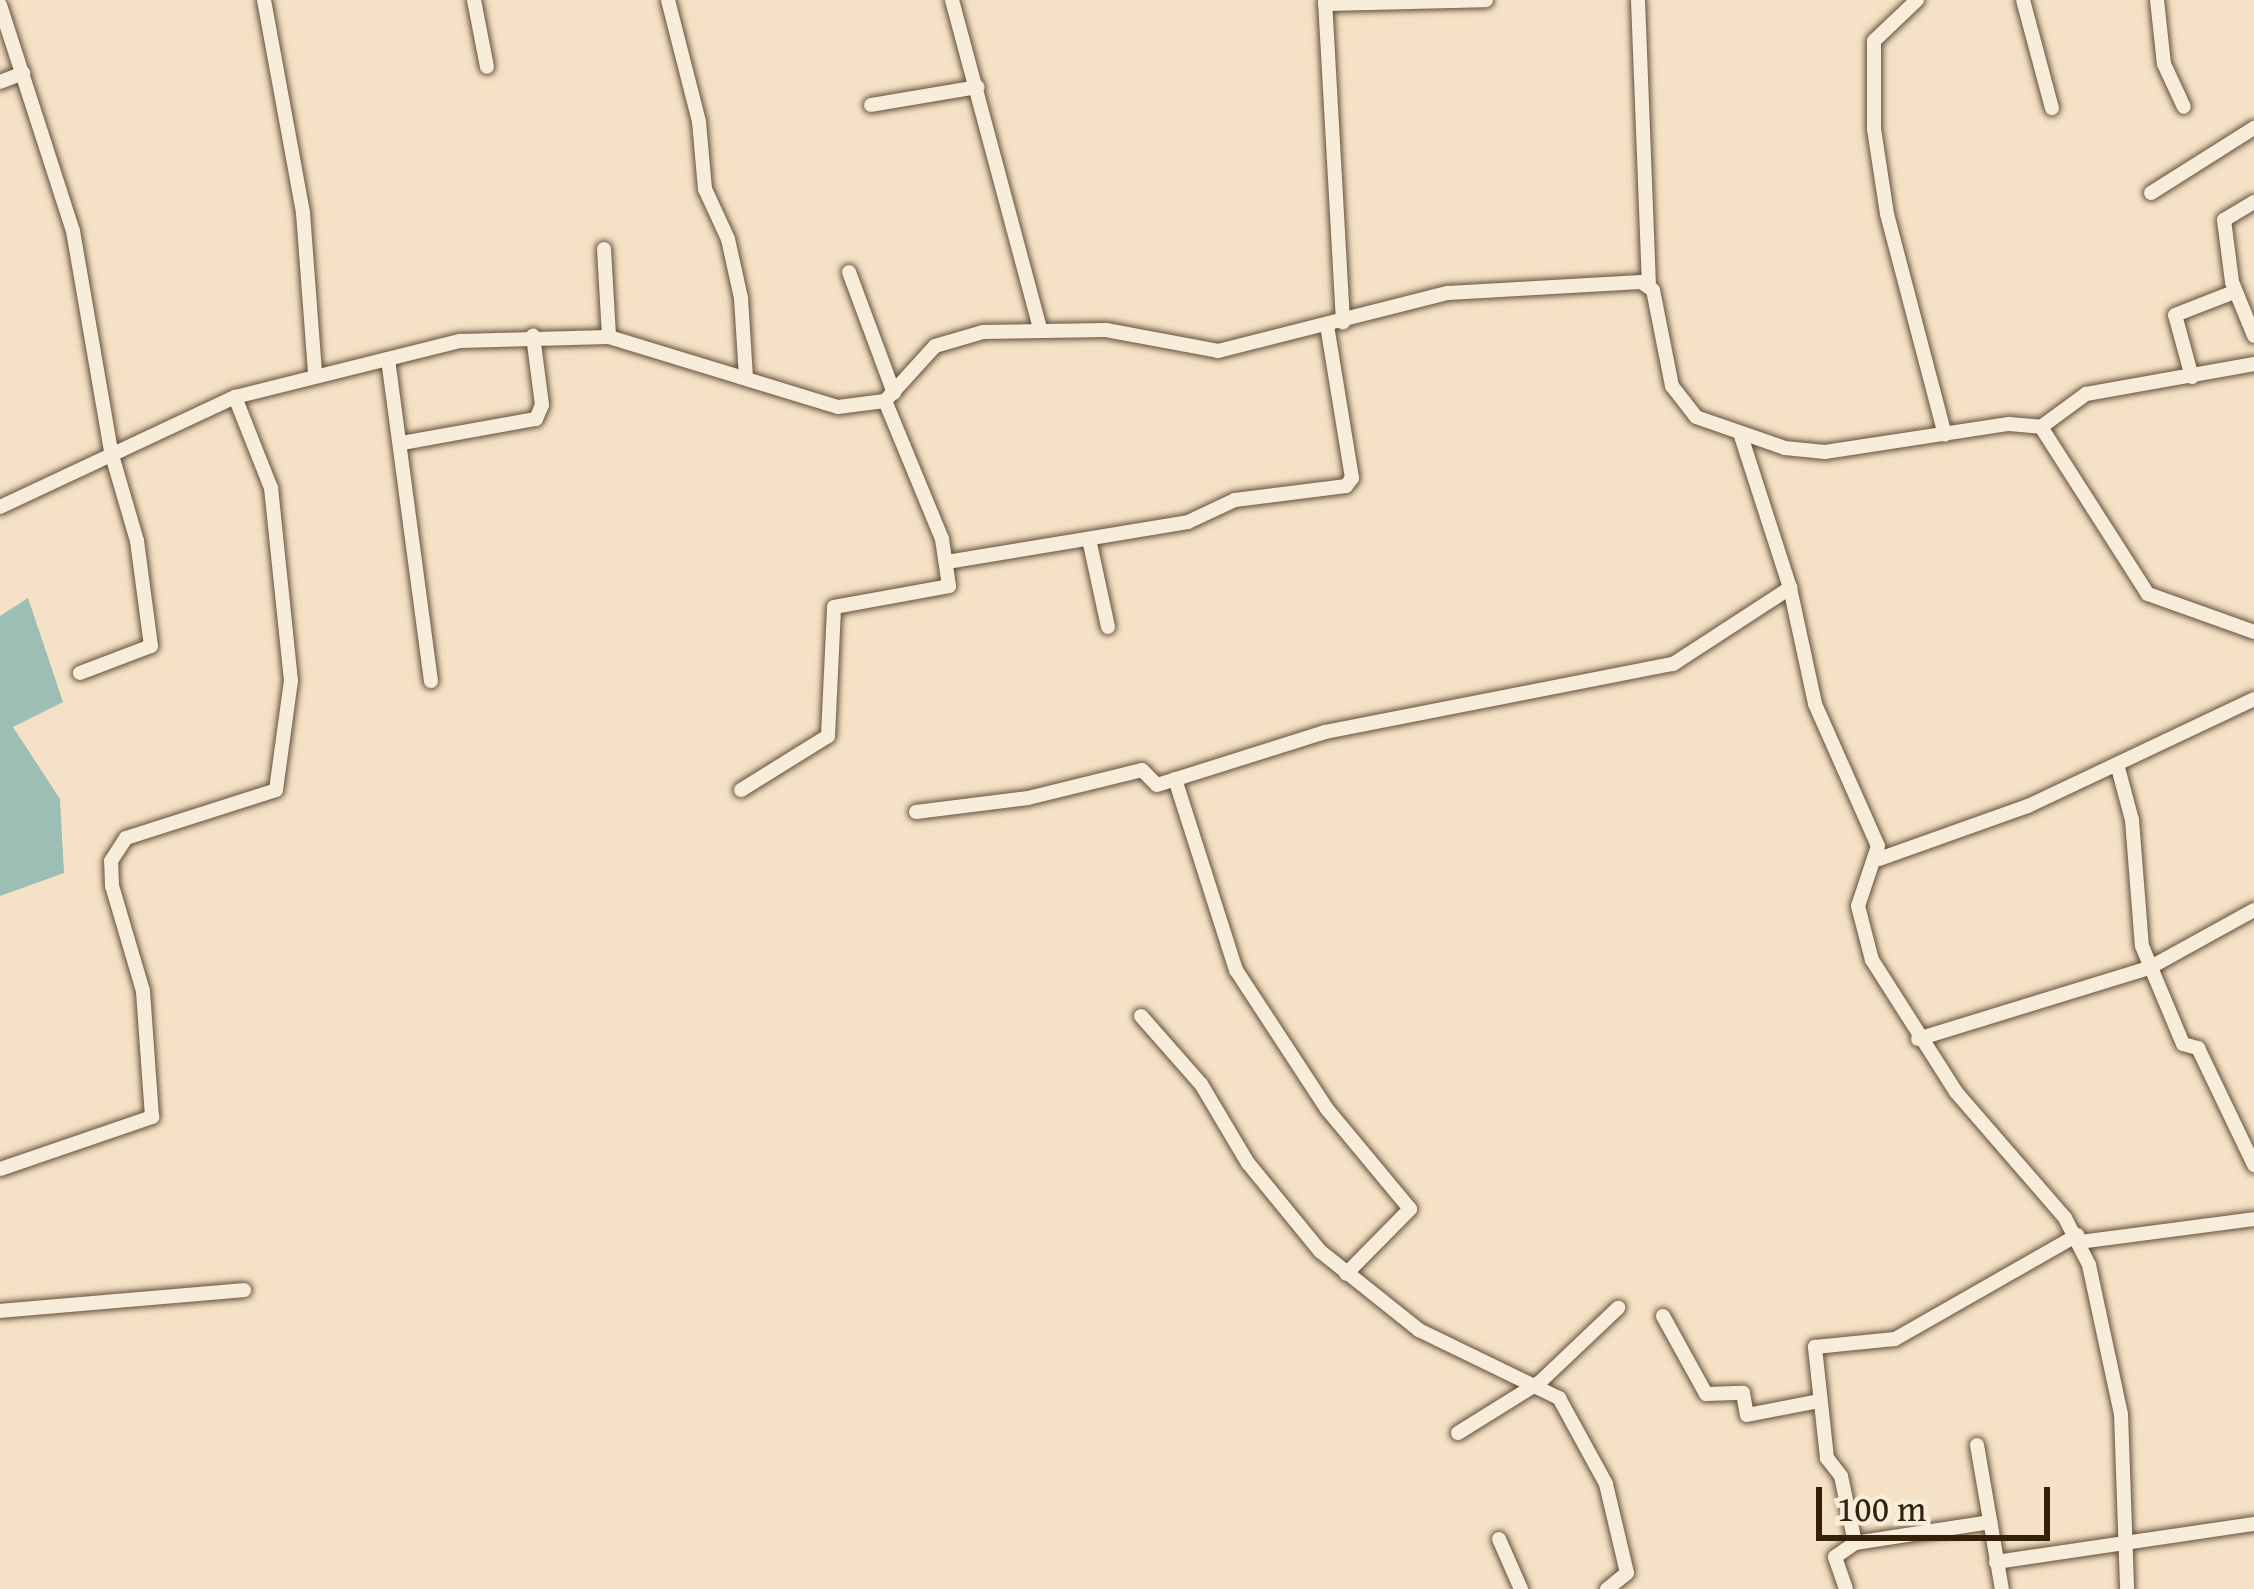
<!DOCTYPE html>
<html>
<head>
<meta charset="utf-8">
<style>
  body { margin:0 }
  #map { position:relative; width:2254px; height:1589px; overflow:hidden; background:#f5e2c6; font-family:"Gentium Book Plus",serif }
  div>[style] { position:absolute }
  .water>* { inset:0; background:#9cbeb4 }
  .roads { filter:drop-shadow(0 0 3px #64503a) drop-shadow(0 0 3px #64503a) }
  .street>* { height:14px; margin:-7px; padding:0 7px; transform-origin:7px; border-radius:7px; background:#f8ecda }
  span { translate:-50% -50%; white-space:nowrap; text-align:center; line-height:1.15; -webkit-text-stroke:10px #f8ecda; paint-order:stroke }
  .scale { position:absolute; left:1816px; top:1487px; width:234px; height:54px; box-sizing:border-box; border:6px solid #34200b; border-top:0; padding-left:15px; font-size:36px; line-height:42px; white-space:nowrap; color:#34200b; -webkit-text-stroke:9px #f8ecda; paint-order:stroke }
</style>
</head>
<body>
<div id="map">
  <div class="water">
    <i style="clip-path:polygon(28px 598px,63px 702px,13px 727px,60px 799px,64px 873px,0 896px,0 616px)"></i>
  </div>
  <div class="roads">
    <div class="street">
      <i style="left:264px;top:0;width:217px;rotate:79.6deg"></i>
      <i style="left:303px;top:213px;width:161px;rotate:85.7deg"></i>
      <i style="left:474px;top:0;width:68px;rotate:79deg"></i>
      <i style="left:668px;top:0;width:126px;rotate:75.7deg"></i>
      <i style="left:699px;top:122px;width:67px;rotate:84.9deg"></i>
      <i style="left:705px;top:189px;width:55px;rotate:65.3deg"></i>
      <i style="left:728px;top:239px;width:60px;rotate:77.6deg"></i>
      <i style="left:741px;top:298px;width:79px;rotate:86.4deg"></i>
      <i style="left:952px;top:0;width:340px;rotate:75deg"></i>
      <i style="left:1325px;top:0;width:323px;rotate:86.8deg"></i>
      <i style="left:1638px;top:0;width:284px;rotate:87.8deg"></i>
      <i style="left:1917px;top:0;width:59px;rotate:136.4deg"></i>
      <i style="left:1874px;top:41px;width:88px;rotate:90deg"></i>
      <i style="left:1874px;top:129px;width:86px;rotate:81.3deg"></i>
      <i style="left:1887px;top:214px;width:228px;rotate:75.3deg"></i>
      <i style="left:2023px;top:0;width:112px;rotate:75deg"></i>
      <i style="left:2157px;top:0;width:64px;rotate:83.8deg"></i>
      <i style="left:2164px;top:64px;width:47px;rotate:65.1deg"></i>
      <i style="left:1325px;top:4px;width:161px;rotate:-1.4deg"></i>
      <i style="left:0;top:5px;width:237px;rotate:72.1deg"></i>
      <i style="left:73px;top:231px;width:224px;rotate:80.2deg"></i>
      <i style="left:111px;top:452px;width:93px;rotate:73.7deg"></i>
      <i style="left:137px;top:541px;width:106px;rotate:82.4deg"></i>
      <i style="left:151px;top:646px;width:76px;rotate:159.2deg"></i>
      <i style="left:0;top:82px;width:25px;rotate:-21deg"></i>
      <i style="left:871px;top:105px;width:108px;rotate:-9.6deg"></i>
      <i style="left:2151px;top:193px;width:122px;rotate:-32.3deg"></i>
      <i style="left:2254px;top:202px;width:35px;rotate:149deg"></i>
      <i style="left:2224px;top:220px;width:63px;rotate:82.6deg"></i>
      <i style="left:2232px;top:282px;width:58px;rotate:67.8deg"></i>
      <i style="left:604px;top:249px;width:88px;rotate:86.7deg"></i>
      <i style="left:849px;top:272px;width:129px;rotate:69.6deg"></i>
      <i style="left:388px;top:359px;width:325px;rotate:82.4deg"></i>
      <i style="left:2192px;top:377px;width:64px;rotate:-105.3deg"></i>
      <i style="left:2175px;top:315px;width:63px;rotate:-21.3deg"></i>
      <i style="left:2041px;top:427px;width:56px;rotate:-36.3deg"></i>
      <i style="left:2086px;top:394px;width:171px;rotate:-10.1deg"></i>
      <i style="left:1741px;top:436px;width:160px;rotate:72.1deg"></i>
      <i style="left:1790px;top:588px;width:119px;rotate:77.8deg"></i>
      <i style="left:1815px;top:704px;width:155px;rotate:66.1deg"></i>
      <i style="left:1878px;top:846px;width:63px;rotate:108.4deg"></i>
      <i style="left:1858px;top:906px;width:56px;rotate:75.5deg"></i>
      <i style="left:1872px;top:960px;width:156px;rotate:57.5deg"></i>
      <i style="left:1956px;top:1092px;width:167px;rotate:49.1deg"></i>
      <i style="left:2065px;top:1218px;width:53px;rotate:62.9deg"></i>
      <i style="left:2089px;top:1265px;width:152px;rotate:77.9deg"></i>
      <i style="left:2121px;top:1414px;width:175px;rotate:88deg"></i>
      <i style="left:402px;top:443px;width:136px;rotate:-10.2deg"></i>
      <i style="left:536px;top:419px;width:15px;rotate:-67deg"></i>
      <i style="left:542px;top:405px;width:70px;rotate:-97.4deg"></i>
      <i style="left:0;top:507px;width:259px;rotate:-25.1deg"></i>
      <i style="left:235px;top:397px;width:232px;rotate:-14deg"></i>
      <i style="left:460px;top:341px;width:149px;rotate:-1.5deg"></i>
      <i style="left:609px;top:337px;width:239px;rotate:17deg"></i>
      <i style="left:838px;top:407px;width:47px;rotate:-7.3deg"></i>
      <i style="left:885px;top:401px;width:74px;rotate:-47.7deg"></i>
      <i style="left:935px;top:346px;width:50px;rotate:-16.3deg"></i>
      <i style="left:983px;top:332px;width:123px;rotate:-0.9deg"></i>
      <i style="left:1106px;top:330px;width:114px;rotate:10.6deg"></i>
      <i style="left:1218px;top:351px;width:237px;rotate:-14.2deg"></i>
      <i style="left:1448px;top:293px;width:193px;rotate:-3.3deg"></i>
      <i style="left:1641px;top:282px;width:14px;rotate:34deg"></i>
      <i style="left:1653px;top:290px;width:98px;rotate:78.8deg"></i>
      <i style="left:1672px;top:386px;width:39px;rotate:52deg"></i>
      <i style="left:1696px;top:417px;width:94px;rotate:19.2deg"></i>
      <i style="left:1785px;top:448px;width:40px;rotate:5.7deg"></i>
      <i style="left:1825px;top:452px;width:186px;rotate:-8.7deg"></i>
      <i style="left:2009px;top:424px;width:32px;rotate:5deg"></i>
      <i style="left:2041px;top:427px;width:198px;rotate:57.4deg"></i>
      <i style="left:2148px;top:594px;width:113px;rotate:19.7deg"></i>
      <i style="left:1089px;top:539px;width:90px;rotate:77.8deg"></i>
      <i style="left:947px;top:562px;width:244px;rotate:-9.4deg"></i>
      <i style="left:1188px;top:522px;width:52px;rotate:-25.1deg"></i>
      <i style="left:1235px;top:500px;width:112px;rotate:-7.2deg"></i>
      <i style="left:1346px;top:486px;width:10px;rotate:-53deg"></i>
      <i style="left:1352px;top:478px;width:154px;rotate:-99.3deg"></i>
      <i style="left:2117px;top:764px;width:58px;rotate:75deg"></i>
      <i style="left:2132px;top:820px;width:126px;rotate:85.5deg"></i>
      <i style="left:2142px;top:946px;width:106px;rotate:67.3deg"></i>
      <i style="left:2183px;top:1044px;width:16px;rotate:15deg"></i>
      <i style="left:2198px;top:1048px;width:130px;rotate:64.4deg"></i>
      <i style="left:1175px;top:779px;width:201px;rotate:72.3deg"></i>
      <i style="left:1236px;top:970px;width:166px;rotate:56.8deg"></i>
      <i style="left:1327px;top:1109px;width:130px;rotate:50.3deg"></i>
      <i style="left:1410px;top:1209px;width:91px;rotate:134.6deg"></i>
      <i style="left:741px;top:790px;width:102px;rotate:-31.8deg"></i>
      <i style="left:828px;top:736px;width:129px;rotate:-87.3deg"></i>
      <i style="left:834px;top:607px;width:117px;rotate:-10.3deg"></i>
      <i style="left:949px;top:586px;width:48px;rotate:-98.5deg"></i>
      <i style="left:942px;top:539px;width:149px;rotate:-112.4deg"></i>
      <i style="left:916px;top:812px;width:113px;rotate:-7.1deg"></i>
      <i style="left:1028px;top:798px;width:117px;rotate:-13.8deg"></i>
      <i style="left:1142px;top:770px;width:21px;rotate:45deg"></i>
      <i style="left:1157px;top:785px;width:176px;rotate:-17.5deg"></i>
      <i style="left:1325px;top:732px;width:355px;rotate:-11.1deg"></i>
      <i style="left:1673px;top:664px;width:140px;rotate:-33deg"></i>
      <i style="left:1879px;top:859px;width:158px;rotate:-19.6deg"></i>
      <i style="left:2028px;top:806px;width:250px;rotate:-25.3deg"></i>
      <i style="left:1141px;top:1016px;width:91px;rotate:48.6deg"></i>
      <i style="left:1201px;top:1084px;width:92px;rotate:59.3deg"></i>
      <i style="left:1248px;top:1163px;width:114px;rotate:50.7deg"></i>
      <i style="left:1320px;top:1251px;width:127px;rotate:38.6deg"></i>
      <i style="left:1419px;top:1330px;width:156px;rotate:25.9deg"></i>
      <i style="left:1559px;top:1398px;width:98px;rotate:61.3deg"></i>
      <i style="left:1606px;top:1484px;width:91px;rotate:76.7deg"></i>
      <i style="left:1627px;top:1573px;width:26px;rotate:141deg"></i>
      <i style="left:1918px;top:1039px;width:242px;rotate:-17.1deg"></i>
      <i style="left:2149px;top:968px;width:120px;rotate:-28.9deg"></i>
      <i style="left:0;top:1169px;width:161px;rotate:-18.9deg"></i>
      <i style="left:152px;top:1117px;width:126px;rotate:-94.1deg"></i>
      <i style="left:143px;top:991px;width:109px;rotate:-106.4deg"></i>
      <i style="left:112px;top:886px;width:25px;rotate:-92deg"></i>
      <i style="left:111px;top:861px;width:27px;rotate:-57deg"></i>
      <i style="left:126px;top:838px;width:157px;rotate:-17.7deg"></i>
      <i style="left:276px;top:790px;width:110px;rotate:-82.2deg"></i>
      <i style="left:291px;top:681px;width:194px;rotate:-95.9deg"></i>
      <i style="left:271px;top:488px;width:98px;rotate:-111.6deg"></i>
      <i style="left:2080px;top:1242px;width:176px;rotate:-7.5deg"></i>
      <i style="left:0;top:1311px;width:245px;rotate:-4.9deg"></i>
      <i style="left:1663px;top:1316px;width:89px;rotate:61.1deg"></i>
      <i style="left:1706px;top:1394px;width:37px;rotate:-2deg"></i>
      <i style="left:1743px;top:1393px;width:22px;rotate:80deg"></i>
      <i style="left:1747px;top:1415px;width:73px;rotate:-11deg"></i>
      <i style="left:1458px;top:1433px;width:97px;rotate:-31.9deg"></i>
      <i style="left:1540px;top:1382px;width:108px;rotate:-43.5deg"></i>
      <i style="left:1977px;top:1445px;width:146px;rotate:80.2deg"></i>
      <i style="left:1499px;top:1539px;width:55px;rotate:66.3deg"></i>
      <i style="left:1855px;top:1543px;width:137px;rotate:-8.8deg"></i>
      <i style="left:1996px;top:1562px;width:261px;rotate:-8.4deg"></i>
      <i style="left:1846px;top:1589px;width:34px;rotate:-109deg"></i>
      <i style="left:1835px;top:1557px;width:24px;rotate:-35deg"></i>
      <i style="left:1855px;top:1543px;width:68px;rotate:-101.8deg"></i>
      <i style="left:1841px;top:1476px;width:23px;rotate:-128deg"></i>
      <i style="left:1827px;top:1458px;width:112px;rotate:-96.2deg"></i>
      <i style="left:1815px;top:1347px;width:80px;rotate:-5.7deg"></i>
      <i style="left:1895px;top:1339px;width:210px;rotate:-29.7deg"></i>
    </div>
  </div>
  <div class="scale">100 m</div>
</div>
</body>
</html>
